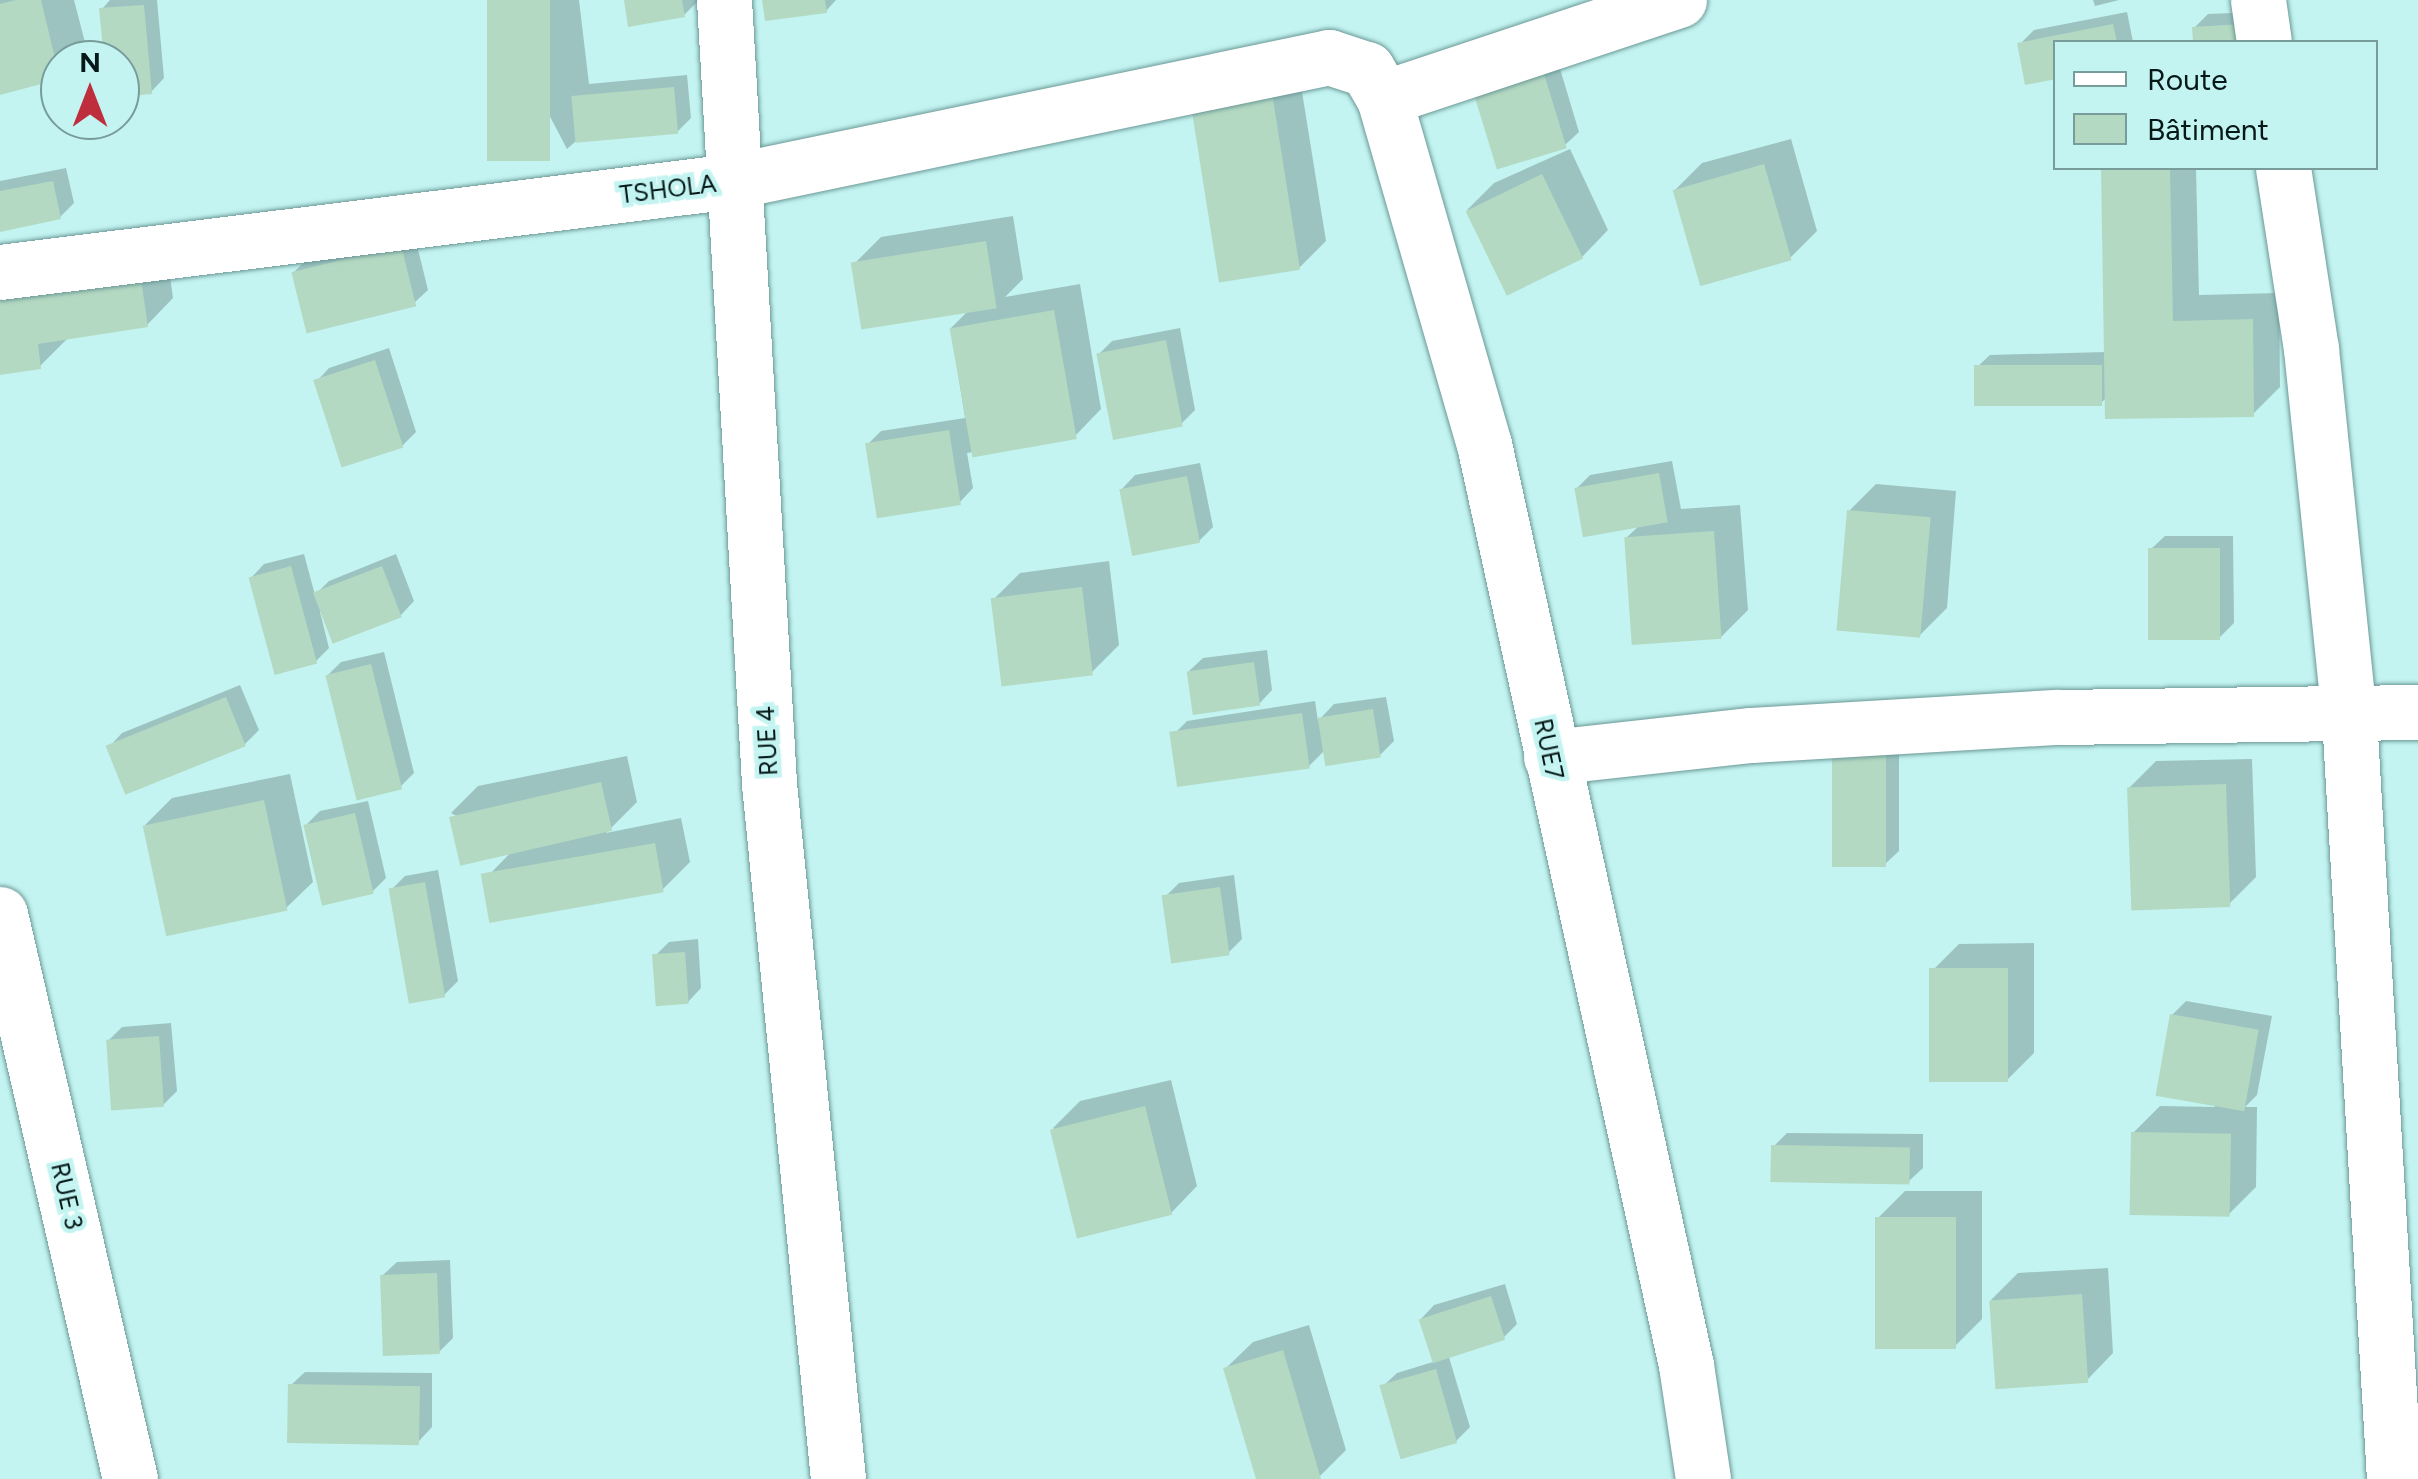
<!DOCTYPE html>
<html>
<head>
<meta charset="utf-8">
<style>
  body { margin:0 }
  #map { position:relative; width:2418px; height:1479px; overflow:hidden; background:#c3f4f1; font-family:Figtree,sans-serif }
  div>[style] { position:absolute }
  .shadow>* { inset:0; background:#0003 }
  .building>* { inset:0; background:#b4d9c2; transform-origin:0 0 }
  .roads { filter:drop-shadow(0 0 2px #6b9896) drop-shadow(0 0 2px #6b9896) }
  .street>* { height:55px; margin:-27.5px; padding:0 27.5px; transform-origin:27.5px; border-radius:27.5px; background:#fff }
  span { translate:-50% -50%; white-space:nowrap; text-align:center; line-height:1.15; -webkit-text-stroke:9px #c3f4f1; paint-order:stroke }
  .street-label { font-size:25px; color:#061817 }
  .legend { position:absolute; left:2053px; top:40px; width:325px; height:130px; box-sizing:border-box; background:#c3f4f1; border:2px solid #779c9a; margin:0; padding:12px 18px; list-style:none; font-size:30px; color:#061817 }
  .legend li { display:flex; align-items:center; gap:20px; height:50px }
  .legend b { width:50px; border:2px solid #779c9a }
  .north { position:absolute; left:40px; top:40px; width:100px; height:100px; box-sizing:border-box; background:#c3f4f1; border:2px solid #779c9a; border-radius:50%; rotate:0deg; font-size:28px; font-weight:700; line-height:40px; text-align:center; color:#061817 }
  .north::after { content:''; display:block; margin:auto; width:35px; height:45px; background:#be2e3c; clip-path:polygon(50% 0,100% 100%,50% 72%,0 100%) }
</style>
</head>
<body>
<div id="map">
  <div class="shadow">
    <i style="clip-path:polygon(0 0,74px 0,87px 50px,77px 60px,60px 60px,60px 77px,0 92px)"></i>
    <i style="clip-path:polygon(110px 0,157px 0,164px 78px,151px 92px,120px 95px,120px 60px,106px 60px,102px 9px)"></i>
    <i style="clip-path:polygon(489px 0,579px 0,589px 84px,687px 75px,691px 118px,677px 132px,576px 141px,567px 149px)"></i>
    <i style="clip-path:polygon(627px 0,699px 0,684px 15px)"></i>
    <i style="clip-path:polygon(764px 0,836px 0,826px 11px)"></i>
    <i style="clip-path:polygon(2093px 0,2119px 0,2095px 6px)"></i>
    <i style="clip-path:polygon(2127px 12px,2133px 42px,2020px 44px,2034px 30px)"></i>
    <i style="clip-path:polygon(2256px 12px,2258px 42px,2195px 42px,2194px 28px,2208px 14px)"></i>
    <i style="clip-path:polygon(1555px 52px,1579px 132px,1565px 145px,1498px 165px)"></i>
    <i style="clip-path:polygon(1298px 67px,1326px 241px,1299px 268px,1220px 79px)"></i>
    <i style="clip-path:polygon(1791px 139px,1817px 231px,1790px 258px,1675px 190px,1702px 163px)"></i>
    <i style="clip-path:polygon(1570px 149px,1608px 230px,1582px 257px,1467px 210px,1494px 183px)"></i>
    <i style="clip-path:polygon(66px 168px,74px 203px,60px 217px,0 229px,0 181px)"></i>
    <i style="clip-path:polygon(2103px 168px,2196px 168px,2199px 295px,2279px 293px,2280px 387px,2253px 414px,2107px 397px,2101px 403px,1976px 368px,1990px 355px,2106px 352px)"></i>
    <i style="clip-path:polygon(1013px 216px,1023px 279px,1005px 297px,1080px 284px,1101px 409px,1075px 436px,967px 453px,973px 488px,960px 502px,867px 445px,881px 431px,965px 418px,951px 328px,969px 310px,854px 264px,881px 237px)"></i>
    <i style="clip-path:polygon(414px 233px,428px 290px,414px 303px,294px 272px,308px 258px)"></i>
    <i style="clip-path:polygon(167px 254px,173px 298px,147px 325px,67px 339px,40px 366px,0 366px,0 293px)"></i>
    <i style="clip-path:polygon(1180px 328px,1195px 410px,1181px 424px,1099px 354px,1112px 341px)"></i>
    <i style="clip-path:polygon(389px 348px,416px 432px,402px 446px,316px 382px,329px 368px)"></i>
    <i style="clip-path:polygon(1672px 461px,1681px 509px,1740px 505px,1748px 610px,1721px 637px,1626px 538px,1640px 525px,1576px 489px,1590px 475px)"></i>
    <i style="clip-path:polygon(1200px 463px,1213px 527px,1199px 541px,1122px 489px,1135px 475px)"></i>
    <i style="clip-path:polygon(1876px 484px,1956px 491px,1947px 608px,1920px 635px,1849px 511px)"></i>
    <i style="clip-path:polygon(2165px 536px,2233px 536px,2234px 623px,2220px 637px,2151px 549px)"></i>
    <i style="clip-path:polygon(304px 554px,315px 595px,329px 581px,396px 554px,414px 601px,401px 615px,320px 612px,329px 648px,316px 661px,251px 578px,264px 564px)"></i>
    <i style="clip-path:polygon(1109px 561px,1119px 645px,1092px 672px,993px 600px,1020px 573px)"></i>
    <i style="clip-path:polygon(1267px 650px,1272px 690px,1259px 704px,1189px 671px,1203px 658px)"></i>
    <i style="clip-path:polygon(384px 652px,414px 773px,401px 786px,328px 675px,341px 662px)"></i>
    <i style="clip-path:polygon(240px 685px,259px 730px,245px 744px,109px 747px,122px 733px)"></i>
    <i style="clip-path:polygon(1386px 697px,1394px 741px,1380px 755px,1326px 749px,1309px 766px,1173px 735px,1187px 721px,1315px 701px,1318px 721px,1334px 704px)"></i>
    <i style="clip-path:polygon(1899px 740px,1899px 851px,1885px 864px,1834px 755px)"></i>
    <i style="clip-path:polygon(627px 756px,637px 802px,606px 833px,681px 818px,690px 862px,663px 889px,485px 879px,515px 848px,451px 813px,478px 786px)"></i>
    <i style="clip-path:polygon(2252px 759px,2256px 877px,2229px 904px,2129px 788px,2156px 761px)"></i>
    <i style="clip-path:polygon(290px 774px,313px 882px,286px 908px,145px 825px,172px 798px)"></i>
    <i style="clip-path:polygon(368px 801px,386px 878px,372px 892px,306px 825px,320px 811px)"></i>
    <i style="clip-path:polygon(438px 870px,458px 981px,444px 995px,391px 890px,405px 876px)"></i>
    <i style="clip-path:polygon(1234px 875px,1242px 939px,1229px 952px,1165px 897px,1179px 883px)"></i>
    <i style="clip-path:polygon(698px 939px,701px 988px,688px 1002px,655px 956px,669px 942px)"></i>
    <i style="clip-path:polygon(2034px 943px,2034px 1053px,2007px 1080px,1932px 971px,1959px 944px)"></i>
    <i style="clip-path:polygon(2186px 1001px,2272px 1016px,2257px 1095px,2245px 1107px,2257px 1107px,2256px 1187px,2229px 1214px,2133px 1133px,2160px 1106px,2215px 1107px,2172px 1015px)"></i>
    <i style="clip-path:polygon(171px 1023px,177px 1091px,163px 1105px,108px 1041px,122px 1027px)"></i>
    <i style="clip-path:polygon(1171px 1080px,1197px 1186px,1171px 1213px,1053px 1128px,1080px 1101px)"></i>
    <i style="clip-path:polygon(1787px 1133px,1923px 1134px,1923px 1168px,1909px 1181px,1774px 1146px)"></i>
    <i style="clip-path:polygon(1905px 1191px,1982px 1191px,1982px 1319px,1955px 1346px,1878px 1218px)"></i>
    <i style="clip-path:polygon(450px 1260px,453px 1338px,439px 1352px,383px 1275px,397px 1262px)"></i>
    <i style="clip-path:polygon(2108px 1268px,2113px 1353px,2087px 1380px,1991px 1300px,2018px 1273px)"></i>
    <i style="clip-path:polygon(1505px 1284px,1517px 1324px,1503px 1338px,1448px 1354px,1470px 1427px,1456px 1441px,1383px 1386px,1397px 1373px,1433px 1362px,1421px 1319px,1434px 1305px)"></i>
    <i style="clip-path:polygon(1309px 1325px,1346px 1450px,1319px 1477px,1259px 1479px,1226px 1368px,1253px 1342px)"></i>
    <i style="clip-path:polygon(305px 1372px,432px 1373px,432px 1427px,419px 1441px,291px 1385px)"></i>
  </div>
  <div class="building">
    <i style="clip-path:polygon(16px 0,41px 0,60px 79px,0 95px,0 4px)"></i>
    <i style="left:487px;top:0;width:63px;height:161px"></i>
    <i style="clip-path:polygon(624px 0,682px 0,685px 17px,628px 27px)"></i>
    <i style="clip-path:polygon(762px 0,825px 0,827px 13px,765px 21px)"></i>
    <i style="clip-path:polygon(144px 5px,152px 94px,120px 97px,120px 60px,104px 60px,99px 8px)"></i>
    <i style="clip-path:polygon(2113px 24px,2117px 42px,2056px 42px,2056px 79px,2025px 85px,2017px 43px)"></i>
    <i style="clip-path:polygon(2243px 24px,2244px 42px,2193px 42px,2192px 27px)"></i>
    <i style="left:1541px;top:64px;width:88px;height:73px;rotate:73deg"></i>
    <i style="left:674px;top:87px;width:47px;height:103px;rotate:85deg"></i>
    <i style="left:1272px;top:93px;width:179px;height:82px;rotate:81deg"></i>
    <i style="left:1764px;top:164px;width:100px;height:95px;rotate:74deg"></i>
    <i style="clip-path:polygon(2101px 168px,2170px 168px,2173px 321px,2253px 319px,2254px 417px,2105px 419px)"></i>
    <i style="left:1542px;top:174px;width:94px;height:85px;rotate:64deg"></i>
    <i style="clip-path:polygon(53px 181px,61px 219px,0 232px,0 191px)"></i>
    <i style="left:986px;top:241px;width:68px;height:137px;rotate:81deg"></i>
    <i style="left:401px;top:245px;width:63px;height:113px;rotate:76deg"></i>
    <i style="clip-path:polygon(141px 279px,148px 327px,38px 344px,41px 369px,0 375px,0 300px)"></i>
    <i style="left:1054px;top:310px;width:131px;height:106px;rotate:80deg"></i>
    <i style="left:1166px;top:340px;width:88px;height:71px;rotate:79deg"></i>
    <i style="left:375px;top:360px;width:92px;height:65px;rotate:72deg"></i>
    <i style="left:2102px;top:365px;width:41px;height:128px;rotate:90deg"></i>
    <i style="left:949px;top:430px;width:76px;height:85px;rotate:81deg"></i>
    <i style="left:1659px;top:473px;width:50px;height:86px;rotate:80deg"></i>
    <i style="left:1187px;top:476px;width:68px;height:69px;rotate:79deg"></i>
    <i style="left:1847px;top:510px;width:84px;height:121px;rotate:5deg"></i>
    <i style="left:1714px;top:531px;width:108px;height:90px;rotate:86deg"></i>
    <i style="left:2148px;top:548px;width:72px;height:92px"></i>
    <i style="left:291px;top:566px;width:101px;height:44px;rotate:75deg"></i>
    <i style="left:382px;top:566px;width:55px;height:74px;rotate:69deg"></i>
    <i style="left:1082px;top:587px;width:89px;height:92px;rotate:83deg"></i>
    <i style="left:1254px;top:662px;width:44px;height:68px;rotate:82deg"></i>
    <i style="left:371px;top:664px;width:129px;height:47px;rotate:76deg"></i>
    <i style="left:226px;top:697px;width:53px;height:130px;rotate:68deg"></i>
    <i style="left:1373px;top:709px;width:49px;height:56px;rotate:81deg"></i>
    <i style="left:1302px;top:713px;width:56px;height:134px;rotate:82deg"></i>
    <i style="left:1886px;top:753px;width:114px;height:54px;rotate:90deg"></i>
    <i style="left:601px;top:782px;width:50px;height:156px;rotate:77deg"></i>
    <i style="left:2226px;top:784px;width:123px;height:99px;rotate:88deg"></i>
    <i style="left:264px;top:800px;width:113px;height:124px;rotate:78deg"></i>
    <i style="left:355px;top:813px;width:83px;height:53px;rotate:77deg"></i>
    <i style="left:655px;top:843px;width:50px;height:177px;rotate:80deg"></i>
    <i style="left:425px;top:882px;width:117px;height:37px;rotate:80deg"></i>
    <i style="left:1220px;top:887px;width:69px;height:59px;rotate:82deg"></i>
    <i style="left:685px;top:952px;width:52px;height:33px;rotate:86deg"></i>
    <i style="left:2008px;top:968px;width:114px;height:79px;rotate:90deg"></i>
    <i style="left:2170px;top:1014px;width:90px;height:83px;rotate:10deg"></i>
    <i style="left:159px;top:1036px;width:71px;height:53px;rotate:86deg"></i>
    <i style="left:1145px;top:1106px;width:112px;height:98px;rotate:76deg"></i>
    <i style="left:2131px;top:1132px;width:100px;height:83px;rotate:1deg"></i>
    <i style="left:1771px;top:1145px;width:139px;height:37px;rotate:1deg"></i>
    <i style="left:1875px;top:1217px;width:81px;height:132px"></i>
    <i style="left:437px;top:1273px;width:81px;height:57px;rotate:88deg"></i>
    <i style="left:2082px;top:1294px;width:89px;height:93px;rotate:86deg"></i>
    <i style="left:1491px;top:1296px;width:46px;height:76px;rotate:72deg"></i>
    <i style="clip-path:polygon(1283px 1350px,1321px 1479px,1256px 1479px,1223px 1368px)"></i>
    <i style="left:1436px;top:1369px;width:77px;height:59px;rotate:74deg"></i>
    <i style="left:288px;top:1384px;width:132px;height:59px;rotate:1deg"></i>
  </div>
  <div class="roads">
    <div class="street">
      <i style="left:724px;top:0;width:785px;rotate:86.71deg"></i>
      <i style="left:769px;top:784px;width:698px;rotate:84.33deg"></i>
      <i style="left:2258px;top:0;width:42px;rotate:81.9deg"></i>
      <i style="left:1384px;top:98px;width:311px;rotate:-18.4deg"></i>
      <i style="left:2283px;top:168px;width:183px;rotate:81.2deg"></i>
      <i style="left:2311px;top:349px;width:370px;rotate:84.1deg"></i>
      <i style="left:2349px;top:717px;width:763px;rotate:86.62deg"></i>
      <i style="left:0;top:272px;width:739px;rotate:-7.08deg"></i>
      <i style="left:733px;top:181px;width:609px;rotate:-11.75deg"></i>
      <i style="left:1329px;top:57px;width:40px;rotate:18deg"></i>
      <i style="left:1367px;top:69px;width:34px;rotate:60deg"></i>
      <i style="left:1384px;top:98px;width:360px;rotate:73.9deg"></i>
      <i style="left:1484px;top:444px;width:943px;rotate:77.63deg"></i>
      <i style="left:1686px;top:1365px;width:115px;rotate:81.5deg"></i>
      <i style="left:1551px;top:757px;width:201px;rotate:-6.3deg"></i>
      <i style="left:1751px;top:735px;width:308px;rotate:-3.4deg"></i>
      <i style="left:2058px;top:717px;width:360px;rotate:-0.8deg"></i>
      <i style="left:0;top:914px;width:580px;rotate:77.04deg"></i>
    </div>
  </div>
  <div class="street-label">
    <span style="left:668px;top:189px;rotate:-7deg">TSHOLA</span>
    <span style="left:767px;top:741px;rotate:-93deg">RUE 4</span>
    <span style="left:1549px;top:749px;rotate:78deg">RUE7</span>
    <span style="left:67px;top:1196px;rotate:77deg">RUE 3</span>
  </div>
  <ul class="legend">
  <li><b style="height:12px;background:#fff"></b>Route</li>
  <li><b style="height:28px;background:#b4d9c2"></b>Bâtiment</li>
  </ul>
  <div class="north">N</div>
</div>
</body>
</html>
